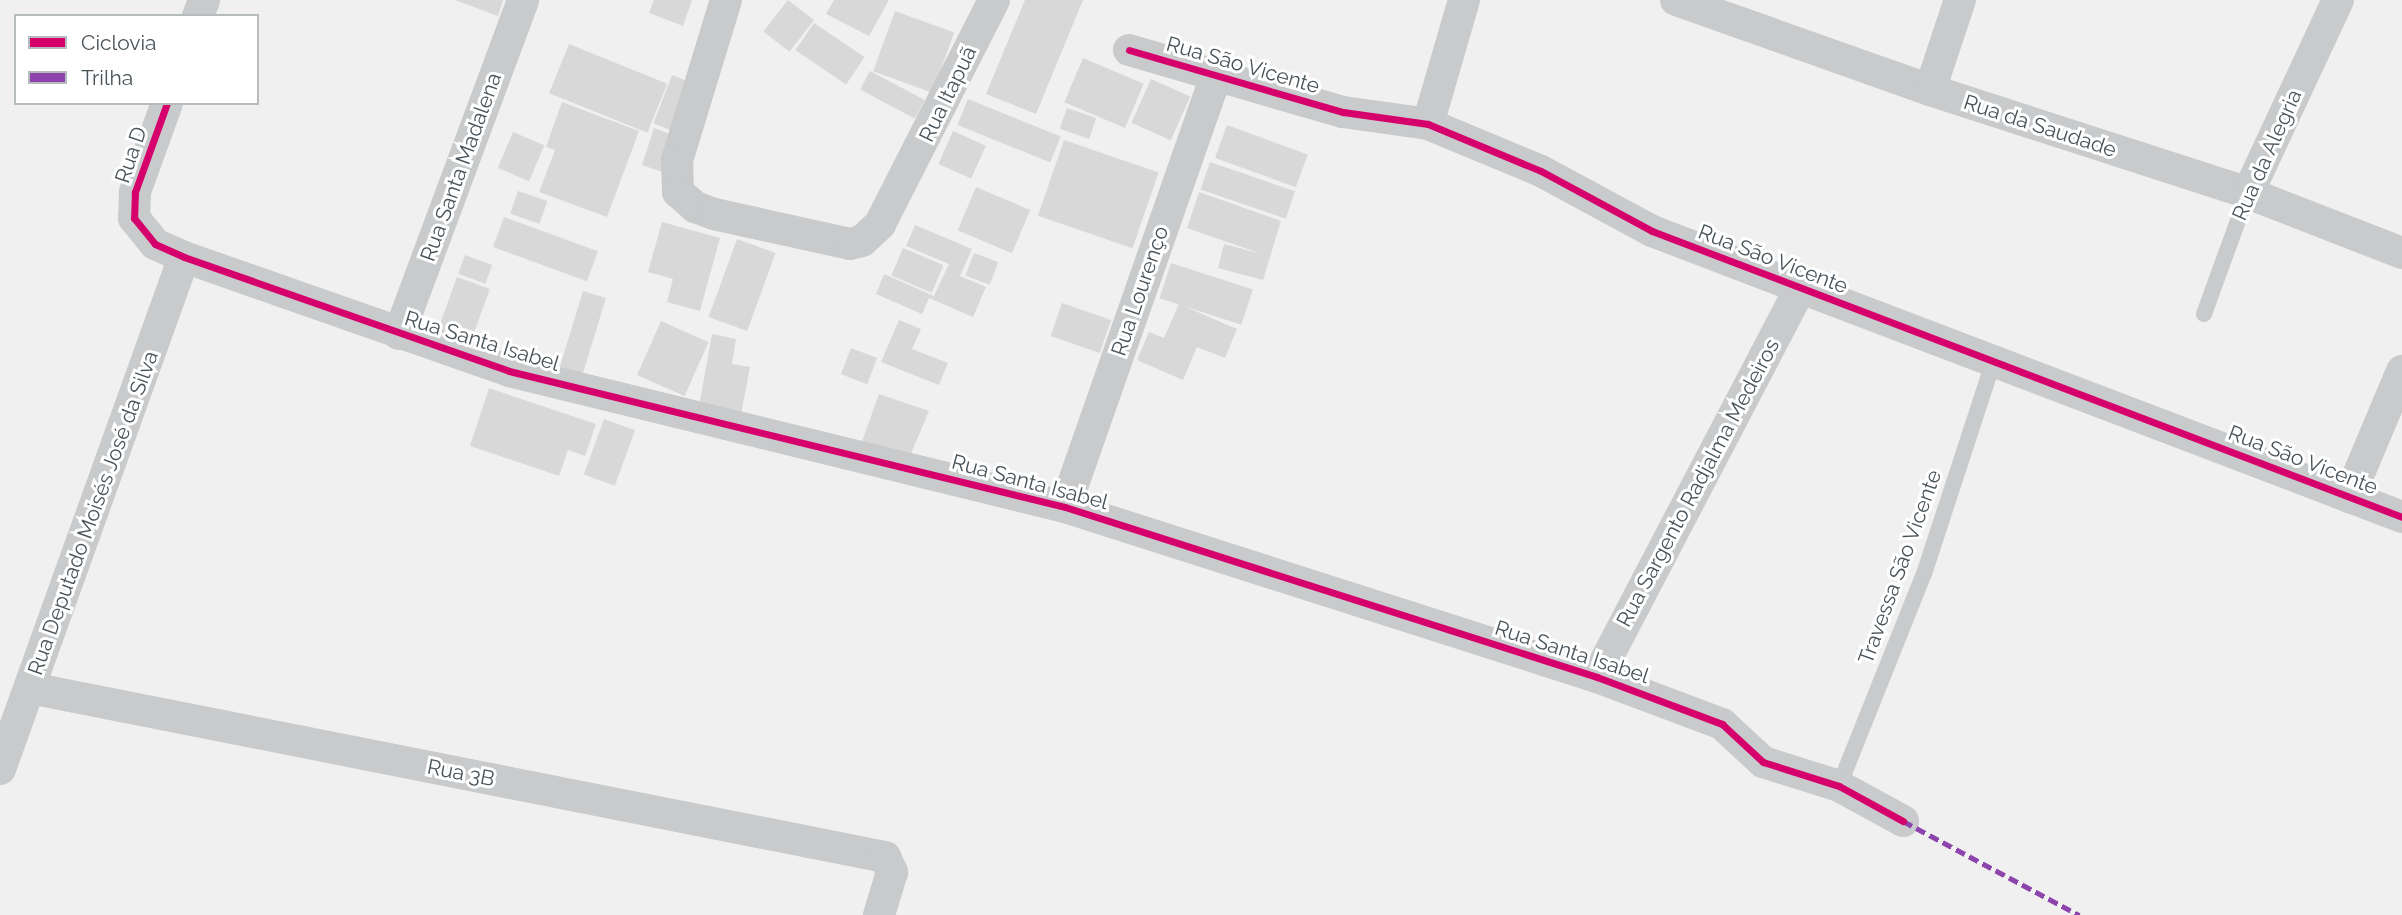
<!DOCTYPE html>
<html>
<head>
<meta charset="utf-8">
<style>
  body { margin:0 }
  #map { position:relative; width:2402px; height:915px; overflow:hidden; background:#f0f0f0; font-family:Raleway,sans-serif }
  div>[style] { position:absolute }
  .building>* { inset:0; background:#d8d8d9; transform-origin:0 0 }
  .lane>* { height:16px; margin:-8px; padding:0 8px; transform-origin:8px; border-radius:8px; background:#c8cacb }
  .street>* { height:32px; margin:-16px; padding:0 16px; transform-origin:16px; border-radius:16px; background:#c8cacb }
  .quiet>* { height:5px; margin-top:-2.5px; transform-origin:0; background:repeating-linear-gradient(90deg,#8e44ad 0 10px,transparent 0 15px) }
  .cycleway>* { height:7px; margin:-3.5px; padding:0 3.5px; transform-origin:3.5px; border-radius:3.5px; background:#d6006c }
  span { translate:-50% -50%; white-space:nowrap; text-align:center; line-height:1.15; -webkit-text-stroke:6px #fff; paint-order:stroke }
  .street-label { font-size:21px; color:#49545a }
  .legend { position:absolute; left:14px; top:14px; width:245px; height:91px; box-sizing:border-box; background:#fff; border:2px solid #b6bbbd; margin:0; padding:9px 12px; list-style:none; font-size:21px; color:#49545a }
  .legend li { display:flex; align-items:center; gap:14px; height:35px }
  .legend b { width:35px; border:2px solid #b6bbbd }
</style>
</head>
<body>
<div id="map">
  <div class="building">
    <i style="clip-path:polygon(455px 0,503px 0,498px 16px)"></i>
    <i style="clip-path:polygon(654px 0,692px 0,683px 26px,649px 13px)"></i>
    <i style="left:788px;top:0;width:33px;height:40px;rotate:38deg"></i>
    <i style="clip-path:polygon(834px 0,889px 0,869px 36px,826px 14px)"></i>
    <i style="clip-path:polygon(1025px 0,1083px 0,1036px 114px,986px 94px)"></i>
    <i style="left:895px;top:11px;width:63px;height:64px;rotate:20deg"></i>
    <i style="left:814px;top:23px;width:61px;height:33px;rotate:34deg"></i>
    <i style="left:569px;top:44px;width:106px;height:53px;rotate:22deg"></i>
    <i style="left:1083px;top:58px;width:66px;height:48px;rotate:23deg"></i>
    <i style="left:870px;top:71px;width:62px;height:21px;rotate:28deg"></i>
    <i style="left:672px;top:75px;width:22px;height:52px;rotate:21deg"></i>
    <i style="left:1151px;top:79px;width:43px;height:48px;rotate:24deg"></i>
    <i style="left:968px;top:99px;width:100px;height:28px;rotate:22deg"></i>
    <i style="clip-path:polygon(562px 102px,639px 131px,607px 217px,539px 192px,555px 150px,546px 147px)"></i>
    <i style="left:1067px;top:108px;width:31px;height:22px;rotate:19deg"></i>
    <i style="left:1227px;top:125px;width:86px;height:35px;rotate:20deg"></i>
    <i style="clip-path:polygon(654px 128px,675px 136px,668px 174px,642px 165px)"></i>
    <i style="left:953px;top:131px;width:36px;height:36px;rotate:24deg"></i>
    <i style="left:513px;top:132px;width:34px;height:39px;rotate:23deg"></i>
    <i style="left:1064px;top:140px;width:100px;height:80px;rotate:19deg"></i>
    <i style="left:1210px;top:162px;width:90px;height:29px;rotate:19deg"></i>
    <i style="left:976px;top:187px;width:59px;height:47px;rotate:23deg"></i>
    <i style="left:518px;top:191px;width:31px;height:24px;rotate:19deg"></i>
    <i style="clip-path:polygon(1199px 192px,1281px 221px,1263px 280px,1218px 268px,1224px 244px,1262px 254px,1187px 228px)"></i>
    <i style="left:504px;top:217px;width:100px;height:32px;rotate:20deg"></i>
    <i style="clip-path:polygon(662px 222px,720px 238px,700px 311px,667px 302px,673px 279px,648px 272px)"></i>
    <i style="clip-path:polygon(915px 225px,972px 249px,960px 276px,986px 287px,973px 317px,929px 298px,922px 314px,876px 294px,884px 274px,934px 296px,949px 264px,906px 246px)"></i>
    <i style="left:737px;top:239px;width:41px;height:83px;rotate:20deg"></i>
    <i style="left:903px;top:248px;width:44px;height:30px;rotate:23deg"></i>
    <i style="left:974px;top:253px;width:26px;height:24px;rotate:21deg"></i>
    <i style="left:465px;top:255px;width:29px;height:20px;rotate:20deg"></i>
    <i style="left:1171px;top:263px;width:86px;height:37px;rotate:18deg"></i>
    <i style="left:457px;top:277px;width:35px;height:65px;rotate:20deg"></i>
    <i style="left:583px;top:291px;width:24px;height:87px;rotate:17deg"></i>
    <i style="left:1062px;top:303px;width:52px;height:35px;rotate:19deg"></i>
    <i style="clip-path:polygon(1179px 304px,1237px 329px,1225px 358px,1197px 347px,1183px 380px,1137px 360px,1149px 332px,1164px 338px)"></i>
    <i style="clip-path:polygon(899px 320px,921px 329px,912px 349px,948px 363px,939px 385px,881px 362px)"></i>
    <i style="left:661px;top:321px;width:52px;height:59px;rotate:24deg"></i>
    <i style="clip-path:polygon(712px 334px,736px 339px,732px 364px,750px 367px,741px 414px,699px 407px)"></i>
    <i style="left:851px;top:348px;width:28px;height:28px;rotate:21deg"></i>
    <i style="clip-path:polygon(489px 388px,596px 424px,585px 456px,568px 450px,559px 476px,470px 446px)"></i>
    <i style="clip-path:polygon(879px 394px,929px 411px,909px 458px,860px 447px)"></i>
    <i style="left:604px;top:419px;width:33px;height:59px;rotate:20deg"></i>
  </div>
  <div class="lane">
    <i style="left:2204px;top:314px;width:129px;rotate:-70deg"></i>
    <i style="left:1839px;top:786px;width:228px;rotate:-68.2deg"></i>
    <i style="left:1924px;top:574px;width:225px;rotate:-71.9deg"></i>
  </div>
  <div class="street">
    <i style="left:726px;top:0;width:167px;rotate:107deg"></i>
    <i style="left:677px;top:160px;width:32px;rotate:88deg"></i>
    <i style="left:678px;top:192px;width:23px;rotate:41deg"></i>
    <i style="left:695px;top:207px;width:20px;rotate:20deg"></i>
    <i style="left:714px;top:214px;width:139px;rotate:12.4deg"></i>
    <i style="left:850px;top:244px;width:12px;rotate:-14deg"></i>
    <i style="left:862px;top:241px;width:25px;rotate:-43deg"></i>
    <i style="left:880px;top:224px;width:251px;rotate:-63deg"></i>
    <i style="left:1676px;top:0;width:269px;rotate:19.5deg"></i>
    <i style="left:1930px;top:90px;width:334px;rotate:17.9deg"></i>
    <i style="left:2248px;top:193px;width:165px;rotate:21.3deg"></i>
    <i style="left:198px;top:16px;width:17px;rotate:-69deg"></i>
    <i style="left:1129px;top:50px;width:223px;rotate:16.2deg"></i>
    <i style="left:1343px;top:112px;width:86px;rotate:8deg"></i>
    <i style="left:1428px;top:124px;width:122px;rotate:22.6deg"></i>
    <i style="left:1541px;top:171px;width:126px;rotate:28.4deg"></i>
    <i style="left:1652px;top:231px;width:803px;rotate:20.87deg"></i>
    <i style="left:1930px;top:90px;width:95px;rotate:-71.6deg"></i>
    <i style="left:167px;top:103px;width:95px;rotate:109.8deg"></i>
    <i style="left:135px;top:192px;width:26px;rotate:92deg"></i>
    <i style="left:134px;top:218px;width:33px;rotate:51deg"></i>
    <i style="left:155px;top:244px;width:32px;rotate:24deg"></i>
    <i style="left:184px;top:257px;width:344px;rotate:19.3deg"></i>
    <i style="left:509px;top:371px;width:572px;rotate:13.74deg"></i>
    <i style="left:1065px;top:507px;width:559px;rotate:17.72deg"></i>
    <i style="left:1597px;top:677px;width:134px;rotate:20.6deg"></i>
    <i style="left:1722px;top:724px;width:56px;rotate:42.8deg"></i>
    <i style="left:1763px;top:762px;width:80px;rotate:17.5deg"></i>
    <i style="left:1839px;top:786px;width:73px;rotate:28.7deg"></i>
    <i style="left:1428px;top:124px;width:129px;rotate:-73.8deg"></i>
    <i style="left:2248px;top:193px;width:213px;rotate:-65deg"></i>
    <i style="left:399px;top:334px;width:356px;rotate:-69.6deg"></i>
    <i style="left:2349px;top:497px;width:137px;rotate:-67.2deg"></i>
    <i style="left:1065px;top:507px;width:457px;rotate:-70.7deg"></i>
    <i style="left:1597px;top:677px;width:438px;rotate:-62.4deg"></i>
    <i style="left:30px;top:688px;width:872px;rotate:11.18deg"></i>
    <i style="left:885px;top:857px;width:17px;rotate:65deg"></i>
    <i style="left:892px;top:872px;width:45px;rotate:106.8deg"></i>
    <i style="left:0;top:769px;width:544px;rotate:-70.23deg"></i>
  </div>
  <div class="quiet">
    <i style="left:1903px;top:821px;width:200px;rotate:28.1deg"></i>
  </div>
  <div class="cycleway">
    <i style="left:1129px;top:50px;width:223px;rotate:16.2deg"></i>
    <i style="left:1343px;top:112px;width:86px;rotate:8deg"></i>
    <i style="left:1428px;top:124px;width:122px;rotate:22.6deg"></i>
    <i style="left:1541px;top:171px;width:126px;rotate:28.4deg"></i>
    <i style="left:1652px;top:231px;width:803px;rotate:20.87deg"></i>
    <i style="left:167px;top:103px;width:95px;rotate:109.8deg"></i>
    <i style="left:135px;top:192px;width:26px;rotate:92deg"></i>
    <i style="left:134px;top:218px;width:33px;rotate:51deg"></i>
    <i style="left:155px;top:244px;width:32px;rotate:24deg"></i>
    <i style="left:184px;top:257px;width:344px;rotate:19.3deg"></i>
    <i style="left:509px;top:371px;width:572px;rotate:13.74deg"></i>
    <i style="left:1065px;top:507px;width:559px;rotate:17.72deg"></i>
    <i style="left:1597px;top:677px;width:134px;rotate:20.6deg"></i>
    <i style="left:1722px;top:724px;width:56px;rotate:42.8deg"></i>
    <i style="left:1763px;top:762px;width:80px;rotate:17.5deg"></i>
    <i style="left:1839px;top:786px;width:73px;rotate:28.7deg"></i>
  </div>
  <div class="street-label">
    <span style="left:1243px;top:65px;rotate:16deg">Rua São Vicente</span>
    <span style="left:948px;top:94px;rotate:-64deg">Rua Itapuã</span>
    <span style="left:2040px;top:126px;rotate:18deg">Rua da Saudade</span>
    <span style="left:131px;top:155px;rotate:-71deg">Rua D</span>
    <span style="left:2267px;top:155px;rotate:-66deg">Rua da Alegria</span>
    <span style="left:461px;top:167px;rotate:-70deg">Rua Santa Madalena</span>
    <span style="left:1773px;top:259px;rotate:21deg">Rua São Vicente</span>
    <span style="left:1140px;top:291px;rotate:-71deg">Rua Lourenço</span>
    <span style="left:482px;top:341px;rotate:17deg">Rua Santa Isabel</span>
    <span style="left:2303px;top:460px;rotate:21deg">Rua São Vicente</span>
    <span style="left:1030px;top:482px;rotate:15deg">Rua Santa Isabel</span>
    <span style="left:1698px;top:483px;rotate:-62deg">Rua Sargento Radjalma Medeiros</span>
    <span style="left:93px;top:513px;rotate:-70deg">Rua Deputado Moisés José da Silva</span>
    <span style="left:1900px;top:567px;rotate:-70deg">Travessa São Vicente</span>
    <span style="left:1572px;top:652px;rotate:18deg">Rua Santa Isabel</span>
    <span style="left:461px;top:773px;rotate:11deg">Rua 3B</span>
  </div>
  <ul class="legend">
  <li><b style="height:9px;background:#d6006c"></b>Ciclovia</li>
  <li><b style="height:9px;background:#8e44ad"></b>Trilha</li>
  </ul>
</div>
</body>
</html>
